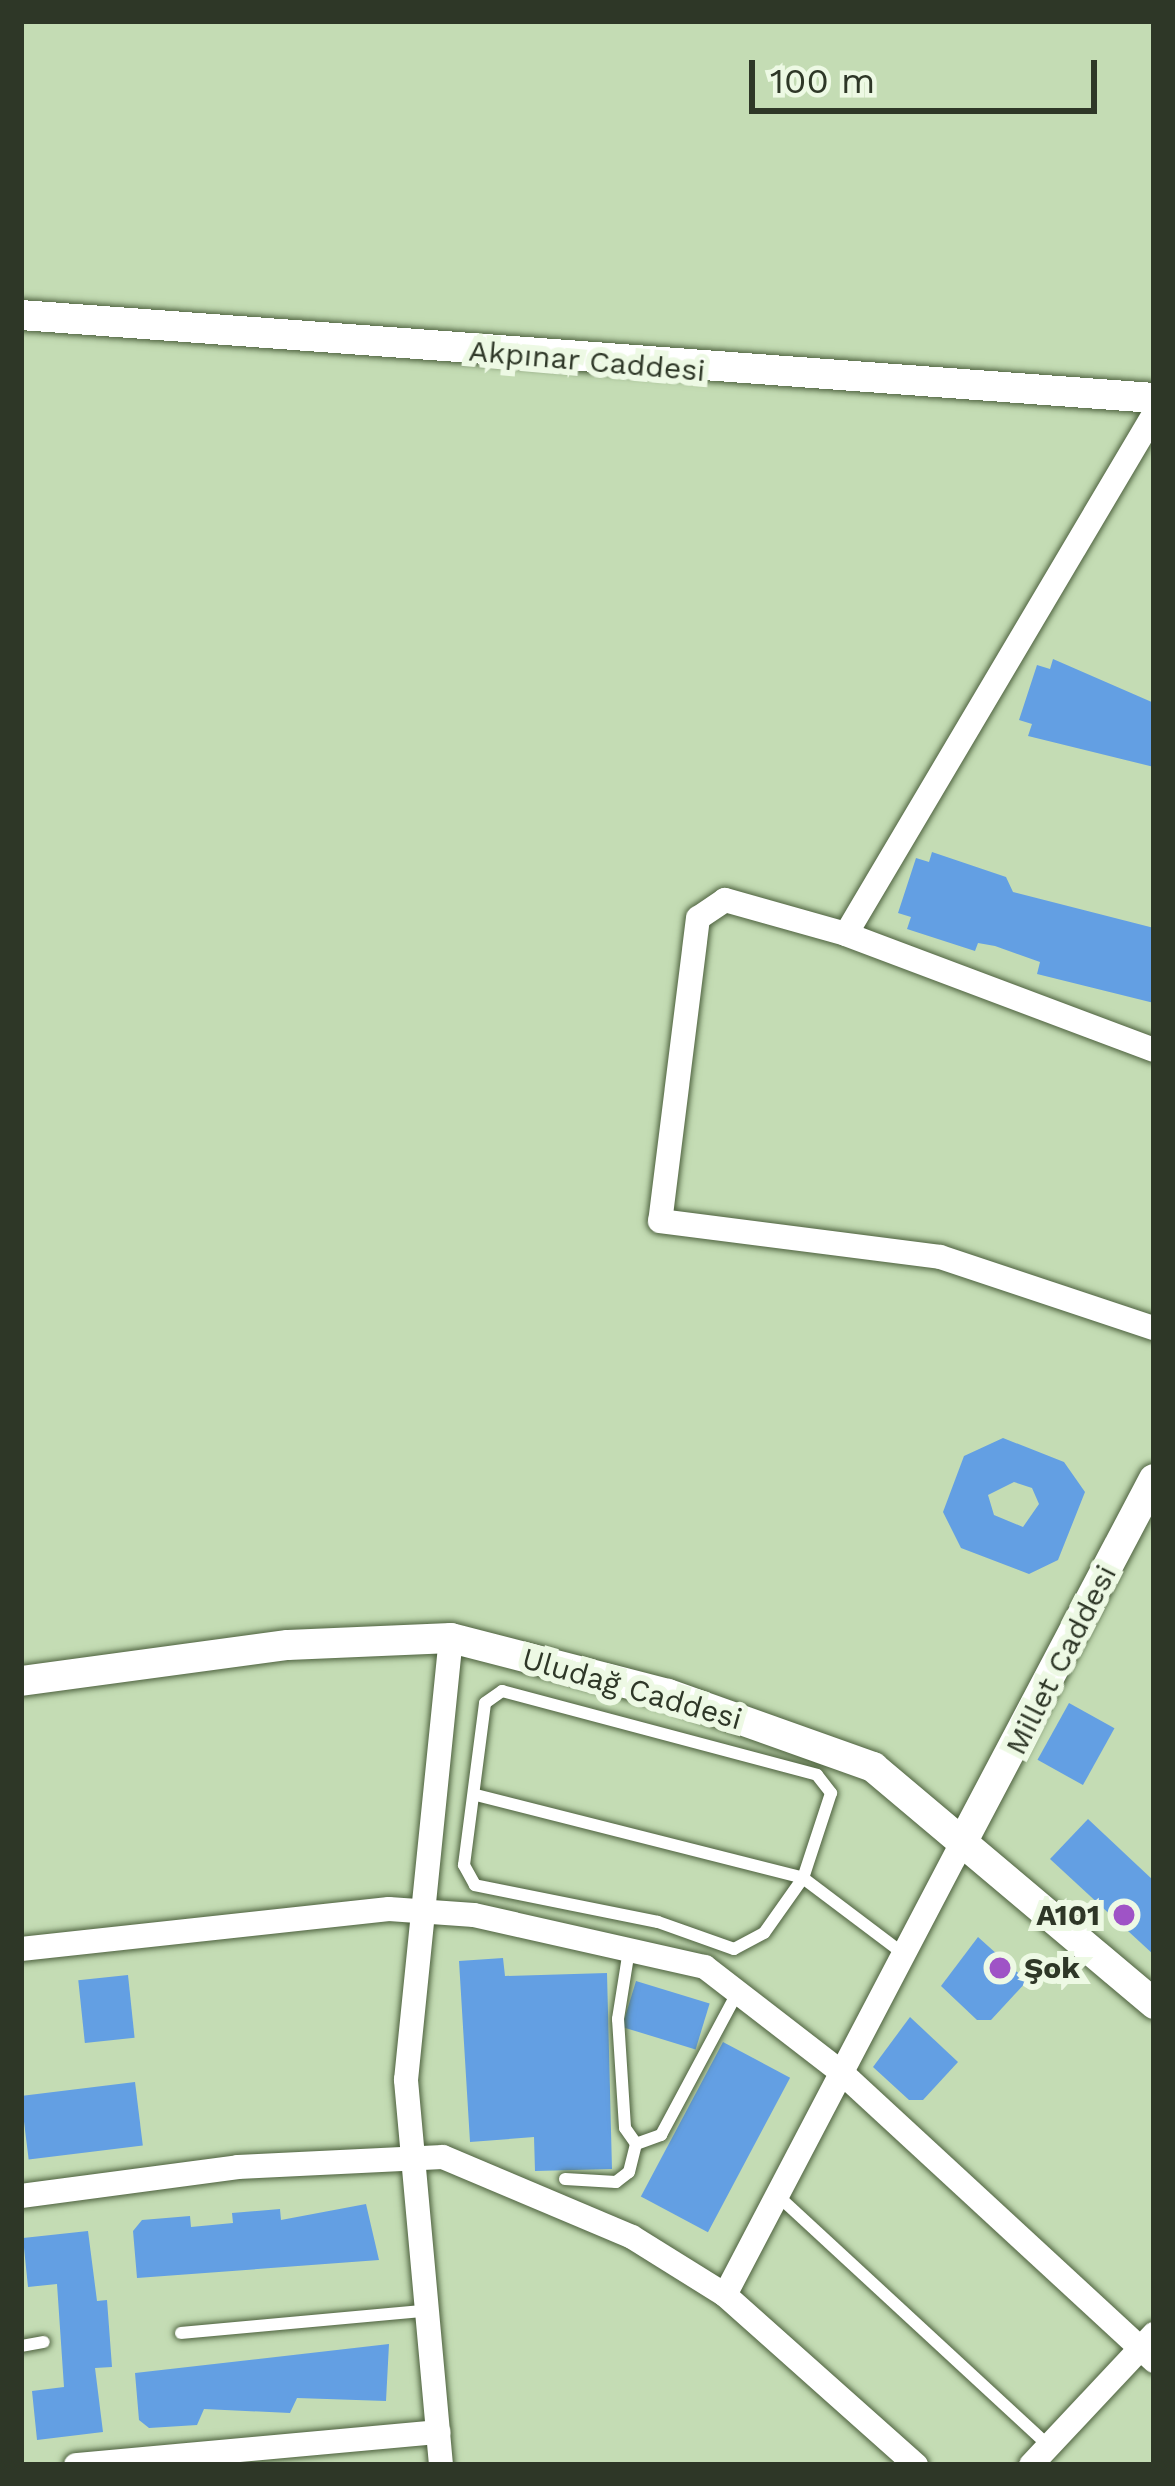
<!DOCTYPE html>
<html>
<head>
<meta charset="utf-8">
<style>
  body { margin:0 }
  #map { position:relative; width:1175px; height:2486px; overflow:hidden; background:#c4dcb4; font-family:"Work Sans",sans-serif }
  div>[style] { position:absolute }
  .building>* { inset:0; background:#639fe3; transform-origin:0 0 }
  .roads { filter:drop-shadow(0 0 3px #4c603d) drop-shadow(0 0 3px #4c603d) }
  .service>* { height:12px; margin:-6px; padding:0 6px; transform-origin:6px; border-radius:6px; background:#fff }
  .minor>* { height:24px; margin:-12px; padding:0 12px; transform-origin:12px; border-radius:12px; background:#fff }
  .tertiary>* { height:30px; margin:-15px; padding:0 15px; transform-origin:15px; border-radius:15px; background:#fff }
  .dots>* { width:33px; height:33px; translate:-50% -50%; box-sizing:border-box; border:6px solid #edf9e4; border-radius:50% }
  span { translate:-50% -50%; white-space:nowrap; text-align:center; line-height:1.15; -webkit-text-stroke:12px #edf9e4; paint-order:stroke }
  .street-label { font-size:30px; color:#2e3727 }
  .poi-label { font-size:30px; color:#2e3727; font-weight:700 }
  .right { translate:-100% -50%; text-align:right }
  .left { translate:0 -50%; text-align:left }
  .frame { position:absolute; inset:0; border:24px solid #2e3727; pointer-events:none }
  .scale { position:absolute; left:749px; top:60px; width:348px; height:54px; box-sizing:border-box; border:6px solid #2e3727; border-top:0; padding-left:15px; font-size:36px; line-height:42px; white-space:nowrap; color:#2e3727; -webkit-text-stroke:9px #edf9e4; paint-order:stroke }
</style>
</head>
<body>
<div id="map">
  <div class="building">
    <i style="clip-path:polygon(1053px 659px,1154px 703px,1154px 767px,1028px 736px,1032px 724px,1019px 720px,1037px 665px,1050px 669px)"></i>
    <i style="clip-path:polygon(932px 852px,1006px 877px,1013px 892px,1154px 928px,1154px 1003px,1037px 974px,1040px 962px,995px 946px,978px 943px,975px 951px,907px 929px,911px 917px,898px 913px,916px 858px,929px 862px)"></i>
    <i style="clip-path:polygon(evenodd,1003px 1438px,1064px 1462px,1085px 1492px,1058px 1560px,1029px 1574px,961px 1548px,943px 1512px,964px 1456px,1003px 1438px,1014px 1482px,1032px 1488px,1039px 1504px,1023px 1527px,994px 1515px,988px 1495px,1014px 1482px)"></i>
    <i style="left:1069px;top:1703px;width:52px;height:65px;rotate:29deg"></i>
    <i style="clip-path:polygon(1088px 1819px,1154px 1881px,1154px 1955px,1050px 1859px)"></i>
    <i style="clip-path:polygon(978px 1937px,1027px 1981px,991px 2020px,977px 2020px,941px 1986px)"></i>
    <i style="clip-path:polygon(503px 1958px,505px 1976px,607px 1973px,612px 2169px,535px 2171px,534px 2137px,470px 2142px,459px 1961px)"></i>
    <i style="left:128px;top:1975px;width:63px;height:50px;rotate:84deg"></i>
    <i style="left:636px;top:1981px;width:77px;height:48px;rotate:17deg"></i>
    <i style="clip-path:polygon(910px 2017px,958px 2062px,923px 2100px,909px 2100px,873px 2067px)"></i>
    <i style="left:723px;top:2042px;width:76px;height:175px;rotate:28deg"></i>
    <i style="left:135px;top:2082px;width:64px;height:115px;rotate:83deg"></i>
    <i style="clip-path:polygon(366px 2204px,379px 2260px,137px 2278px,133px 2231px,142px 2220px,190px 2216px,191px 2227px,233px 2223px,232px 2213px,280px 2209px,281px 2220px)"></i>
    <i style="clip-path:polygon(88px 2231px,97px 2301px,107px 2300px,112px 2367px,95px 2368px,103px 2432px,37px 2440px,32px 2391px,64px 2387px,57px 2284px,28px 2287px,23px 2238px)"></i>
    <i style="clip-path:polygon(389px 2344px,386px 2401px,297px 2398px,290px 2413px,204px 2409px,197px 2425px,149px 2428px,139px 2420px,135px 2373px)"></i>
  </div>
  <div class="roads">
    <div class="service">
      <i style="left:502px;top:1691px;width:326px;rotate:14.9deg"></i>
      <i style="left:817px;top:1775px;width:23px;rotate:52deg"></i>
      <i style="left:831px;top:1793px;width:89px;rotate:108.2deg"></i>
      <i style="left:803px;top:1878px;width:67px;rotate:125.3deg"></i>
      <i style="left:764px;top:1933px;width:34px;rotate:152deg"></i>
      <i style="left:734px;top:1949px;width:81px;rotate:-160.4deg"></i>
      <i style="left:658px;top:1922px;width:187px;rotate:-168.6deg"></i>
      <i style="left:475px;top:1885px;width:23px;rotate:-119deg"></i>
      <i style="left:464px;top:1865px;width:163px;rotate:-82.6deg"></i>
      <i style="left:485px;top:1703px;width:21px;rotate:-35deg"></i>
      <i style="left:476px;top:1795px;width:337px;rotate:14.2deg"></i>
      <i style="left:803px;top:1878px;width:126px;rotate:37deg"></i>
      <i style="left:629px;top:1950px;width:70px;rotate:99.1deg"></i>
      <i style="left:618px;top:2019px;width:109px;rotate:86.3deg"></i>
      <i style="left:625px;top:2128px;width:19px;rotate:55deg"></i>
      <i style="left:636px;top:2144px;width:27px;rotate:-20deg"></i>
      <i style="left:661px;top:2135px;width:161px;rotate:-61.8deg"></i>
      <i style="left:565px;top:2179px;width:51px;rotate:3.4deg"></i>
      <i style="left:616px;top:2182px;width:16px;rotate:-38deg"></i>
      <i style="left:629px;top:2172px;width:29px;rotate:-76deg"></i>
      <i style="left:777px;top:2195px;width:369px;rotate:42.7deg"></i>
      <i style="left:181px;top:2333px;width:244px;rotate:-5.2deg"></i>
      <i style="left:21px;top:2346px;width:23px;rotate:-10deg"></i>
    </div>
    <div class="minor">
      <i style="left:846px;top:934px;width:604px;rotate:-59.36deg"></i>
      <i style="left:1154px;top:1050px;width:329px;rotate:-159.4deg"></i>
      <i style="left:846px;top:934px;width:126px;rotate:-164.3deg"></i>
      <i style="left:725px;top:900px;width:32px;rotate:146deg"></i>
      <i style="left:698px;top:918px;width:305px;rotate:97.1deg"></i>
      <i style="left:660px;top:1221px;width:282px;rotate:7.3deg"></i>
      <i style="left:940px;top:1257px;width:225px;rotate:18.4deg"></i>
      <i style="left:21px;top:1949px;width:370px;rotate:-6.2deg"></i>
      <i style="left:389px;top:1909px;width:85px;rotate:4deg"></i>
      <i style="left:474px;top:1915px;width:237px;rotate:12.7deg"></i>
      <i style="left:705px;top:1967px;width:172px;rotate:37.7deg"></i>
      <i style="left:841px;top:2072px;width:426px;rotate:42.7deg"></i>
      <i style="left:21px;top:2196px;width:219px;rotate:-7.6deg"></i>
      <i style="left:238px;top:2167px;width:205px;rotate:-2.8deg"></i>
      <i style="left:443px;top:2157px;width:205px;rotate:22.9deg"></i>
      <i style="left:632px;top:2237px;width:110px;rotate:31.9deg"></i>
      <i style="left:725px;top:2295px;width:256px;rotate:41.7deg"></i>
      <i style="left:725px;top:2295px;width:515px;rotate:-62.34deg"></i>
      <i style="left:76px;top:2465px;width:364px;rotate:-5.2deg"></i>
      <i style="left:441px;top:2465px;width:387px;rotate:-95.2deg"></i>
      <i style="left:406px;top:2080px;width:444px;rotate:-84.2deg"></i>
      <i style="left:1031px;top:2465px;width:180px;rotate:-46.8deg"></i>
    </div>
    <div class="tertiary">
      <i style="left:21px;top:315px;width:1136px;rotate:4.19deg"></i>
      <i style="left:21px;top:1681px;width:269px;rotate:-7.7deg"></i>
      <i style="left:288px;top:1645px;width:163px;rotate:-2.5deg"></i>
      <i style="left:451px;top:1638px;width:224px;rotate:14.5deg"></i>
      <i style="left:668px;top:1694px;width:218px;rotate:19.6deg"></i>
      <i style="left:873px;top:1767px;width:368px;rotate:40.1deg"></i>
      <i style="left:964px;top:1839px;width:407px;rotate:-62.2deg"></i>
    </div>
  </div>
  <div class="dots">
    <i style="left:1124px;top:1915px;background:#9f53c6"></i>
    <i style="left:1000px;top:1968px;background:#9f53c6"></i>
  </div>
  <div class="street-label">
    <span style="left:587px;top:361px;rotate:5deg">Akpınar Caddesi</span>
    <span style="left:1061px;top:1660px;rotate:-63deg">Millet Caddesi</span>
    <span style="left:632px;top:1689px;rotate:16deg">Uludağ Caddesi</span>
  </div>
  <div class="poi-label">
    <span class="right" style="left:1100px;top:1915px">A101</span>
    <span class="left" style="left:1024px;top:1968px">Şok</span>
  </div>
  <div class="frame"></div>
  <div class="scale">100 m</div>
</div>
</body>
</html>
